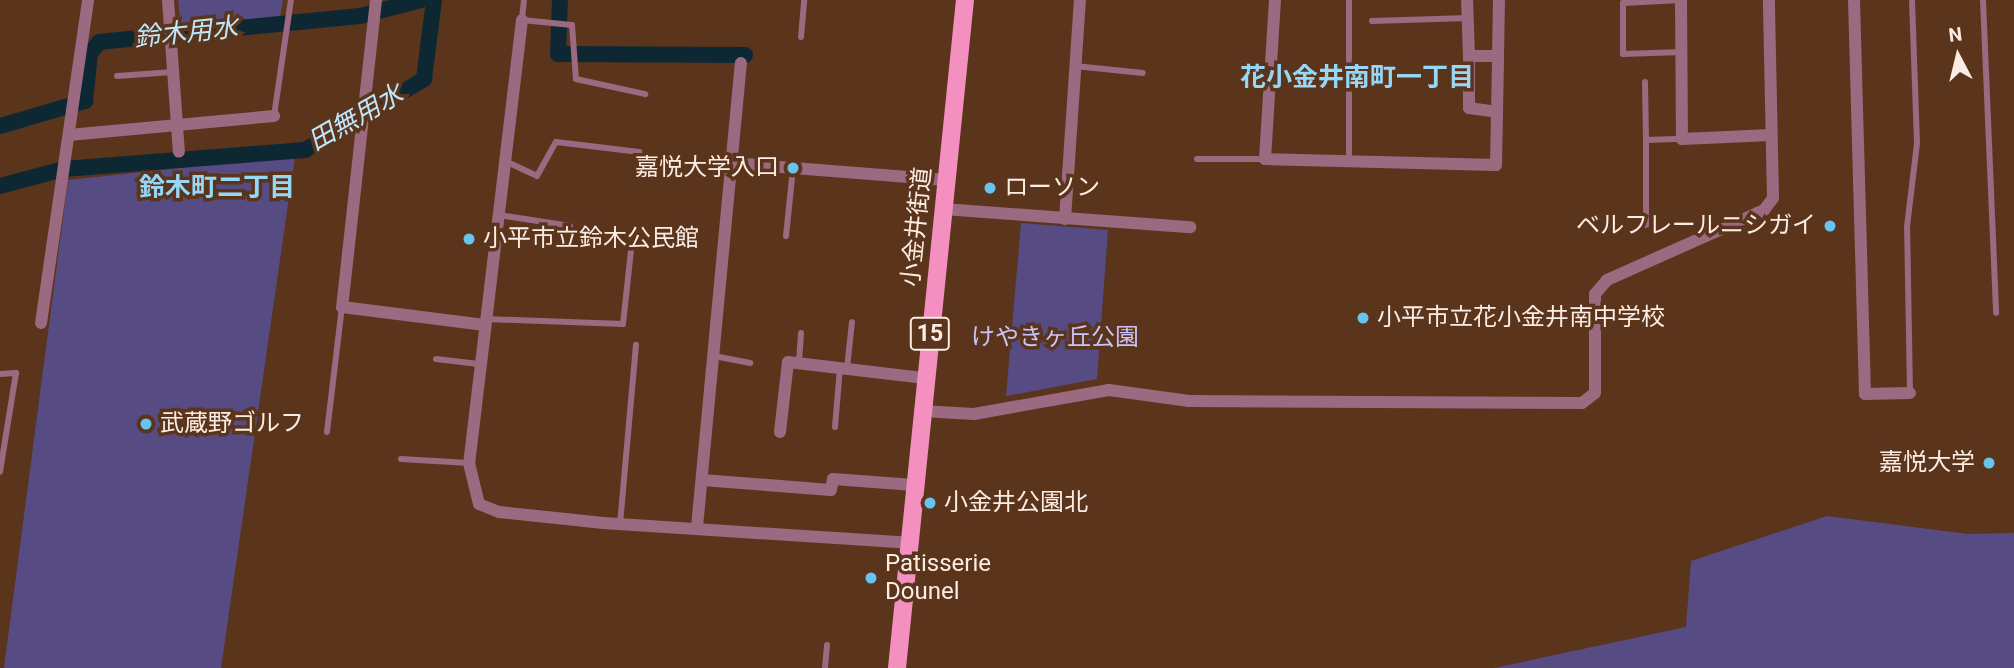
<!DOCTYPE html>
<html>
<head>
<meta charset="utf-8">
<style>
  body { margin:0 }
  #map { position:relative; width:2014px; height:668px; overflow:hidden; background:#5b341c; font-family:Roboto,"Noto Sans JP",sans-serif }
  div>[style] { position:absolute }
  .green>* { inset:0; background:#564c83 }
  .canal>* { height:16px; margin:-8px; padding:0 8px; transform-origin:8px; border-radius:8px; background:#0e2833 }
  .lane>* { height:6px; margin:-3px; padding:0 3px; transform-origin:3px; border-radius:3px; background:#9b6980 }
  .street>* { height:12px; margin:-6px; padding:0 6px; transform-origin:6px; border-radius:6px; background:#9b6980 }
  .primary>* { height:18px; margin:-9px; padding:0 9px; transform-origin:9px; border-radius:9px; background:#f490c0 }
  .dots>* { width:19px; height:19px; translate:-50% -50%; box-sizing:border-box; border:4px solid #5b341c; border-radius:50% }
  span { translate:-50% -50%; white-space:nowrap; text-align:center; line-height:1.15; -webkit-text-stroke:7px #5b341c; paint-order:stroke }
  .shield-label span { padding:2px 5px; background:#5b341c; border:2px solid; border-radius:5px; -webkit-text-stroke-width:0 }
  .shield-label { font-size:23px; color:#fbece4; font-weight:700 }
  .poi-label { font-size:24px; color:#fbece4 }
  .right { translate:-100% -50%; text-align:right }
  .left { translate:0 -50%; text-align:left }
  .street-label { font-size:24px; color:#fbece4 }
  .park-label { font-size:24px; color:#cac3f9 }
  .water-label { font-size:26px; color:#bfe8fc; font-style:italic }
  .neighbourhood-label { font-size:26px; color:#95d7f7; font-weight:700 }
  .north { position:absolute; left:1923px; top:21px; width:70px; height:70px; -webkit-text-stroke:5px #5b341c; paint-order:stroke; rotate:353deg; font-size:19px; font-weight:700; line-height:28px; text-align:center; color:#fbece4 }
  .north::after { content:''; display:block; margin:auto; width:24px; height:32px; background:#fbece4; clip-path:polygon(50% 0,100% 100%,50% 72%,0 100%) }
</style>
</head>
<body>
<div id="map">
  <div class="green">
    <i style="clip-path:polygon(178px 0,283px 0,280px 17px,181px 27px)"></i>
    <i style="clip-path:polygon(295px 156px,221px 668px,4px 668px,68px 180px)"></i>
    <i style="clip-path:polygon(1021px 223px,1108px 230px,1097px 379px,1006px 396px)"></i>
    <i style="clip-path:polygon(1827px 516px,1968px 534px,2014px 533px,2014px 668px,1494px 668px,1686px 627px,1691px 561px)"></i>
  </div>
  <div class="canal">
    <i style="left:560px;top:0;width:54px;rotate:92.1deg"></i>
    <i style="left:558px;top:54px;width:187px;rotate:0.3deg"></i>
    <i style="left:0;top:126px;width:89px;rotate:-16.4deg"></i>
    <i style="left:85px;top:101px;width:47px;rotate:-83.9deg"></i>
    <i style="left:90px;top:54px;width:15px;rotate:-53deg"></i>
    <i style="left:99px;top:42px;width:262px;rotate:-5.7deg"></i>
    <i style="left:360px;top:16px;width:63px;rotate:-14.7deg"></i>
    <i style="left:0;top:186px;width:66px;rotate:-14.9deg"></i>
    <i style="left:64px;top:169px;width:242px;rotate:-4.5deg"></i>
    <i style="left:305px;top:150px;width:139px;rotate:-30.8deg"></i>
    <i style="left:424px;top:79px;width:80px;rotate:-82.8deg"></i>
  </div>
  <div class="lane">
    <i style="left:524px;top:0;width:20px;rotate:96deg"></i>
    <i style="left:522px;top:20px;width:50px;rotate:5.7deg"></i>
    <i style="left:572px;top:25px;width:54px;rotate:85.8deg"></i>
    <i style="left:576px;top:79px;width:71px;rotate:12.3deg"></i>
    <i style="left:1349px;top:0;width:161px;rotate:90deg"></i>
    <i style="left:1681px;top:0;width:58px;rotate:177deg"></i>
    <i style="left:1623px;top:3px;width:51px;rotate:90deg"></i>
    <i style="left:1623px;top:54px;width:59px;rotate:-1.9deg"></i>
    <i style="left:1983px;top:0;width:313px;rotate:87.6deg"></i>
    <i style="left:1372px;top:21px;width:96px;rotate:-1.8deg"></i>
    <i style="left:801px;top:37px;width:37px;rotate:-85deg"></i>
    <i style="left:1075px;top:66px;width:68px;rotate:5.9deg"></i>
    <i style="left:117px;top:76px;width:56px;rotate:-4.1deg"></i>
    <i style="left:1645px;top:82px;width:58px;rotate:89deg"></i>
    <i style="left:1646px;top:140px;width:36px;rotate:-2deg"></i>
    <i style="left:274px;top:116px;width:117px;rotate:-81.7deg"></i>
    <i style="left:1197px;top:159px;width:68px"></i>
    <i style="left:505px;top:161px;width:35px;rotate:25deg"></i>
    <i style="left:537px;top:176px;width:39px;rotate:-61deg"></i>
    <i style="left:556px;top:142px;width:84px;rotate:6.9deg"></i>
    <i style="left:499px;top:215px;width:72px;rotate:8.8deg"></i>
    <i style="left:1646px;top:225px;width:85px;rotate:-90deg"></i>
    <i style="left:786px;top:236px;width:68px;rotate:-84.1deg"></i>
    <i style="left:486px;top:319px;width:137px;rotate:2.1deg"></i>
    <i style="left:623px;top:324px;width:83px;rotate:-83.8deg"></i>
    <i style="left:714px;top:356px;width:37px;rotate:11deg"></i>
    <i style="left:436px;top:359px;width:43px;rotate:6.6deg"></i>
    <i style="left:799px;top:362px;width:29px;rotate:-86deg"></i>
    <i style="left:847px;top:368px;width:46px;rotate:-83.8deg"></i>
    <i style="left:0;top:374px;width:16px;rotate:-4deg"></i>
    <i style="left:16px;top:373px;width:100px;rotate:99.2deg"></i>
    <i style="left:1910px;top:393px;width:166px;rotate:-91deg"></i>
    <i style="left:1907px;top:227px;width:85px;rotate:-83.2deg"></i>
    <i style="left:1917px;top:143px;width:143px;rotate:-92deg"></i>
    <i style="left:835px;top:427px;width:59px;rotate:-85.2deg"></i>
    <i style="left:327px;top:432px;width:126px;rotate:-83.2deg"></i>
    <i style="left:401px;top:459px;width:68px;rotate:3.4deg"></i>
    <i style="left:620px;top:524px;width:180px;rotate:-84.9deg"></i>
    <i style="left:825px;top:668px;width:23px;rotate:-85deg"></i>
  </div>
  <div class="street">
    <i style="left:168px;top:0;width:152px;rotate:85.9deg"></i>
    <i style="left:376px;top:0;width:309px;rotate:96.3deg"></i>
    <i style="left:342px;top:307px;width:144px;rotate:7.2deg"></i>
    <i style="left:1275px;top:0;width:159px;rotate:93.6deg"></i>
    <i style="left:1265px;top:159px;width:231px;rotate:1.5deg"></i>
    <i style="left:1496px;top:165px;width:109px;rotate:-88.9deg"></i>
    <i style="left:1498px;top:56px;width:29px;rotate:180deg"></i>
    <i style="left:1469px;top:56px;width:56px;rotate:-92deg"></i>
    <i style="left:1681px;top:0;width:139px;rotate:89.6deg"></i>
    <i style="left:1682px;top:139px;width:89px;rotate:-2.6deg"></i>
    <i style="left:1854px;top:0;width:394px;rotate:88.4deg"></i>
    <i style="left:1865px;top:394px;width:45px;rotate:-1.3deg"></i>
    <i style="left:522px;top:20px;width:446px;rotate:96.8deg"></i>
    <i style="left:469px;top:463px;width:42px;rotate:76.3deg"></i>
    <i style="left:479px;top:504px;width:22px;rotate:22deg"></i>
    <i style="left:499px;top:512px;width:105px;rotate:6deg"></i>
    <i style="left:603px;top:523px;width:307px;rotate:3.7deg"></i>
    <i style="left:1469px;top:56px;width:52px;rotate:90deg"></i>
    <i style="left:1469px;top:108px;width:28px;rotate:8deg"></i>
    <i style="left:1498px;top:56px;width:56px;rotate:-89deg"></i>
    <i style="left:69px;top:135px;width:206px;rotate:-5.3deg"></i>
    <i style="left:731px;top:163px;width:216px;rotate:4.5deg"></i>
    <i style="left:943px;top:209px;width:248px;rotate:4.2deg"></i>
    <i style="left:1065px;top:219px;width:220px;rotate:-86.1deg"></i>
    <i style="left:41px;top:323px;width:326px;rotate:-81.7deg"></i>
    <i style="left:922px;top:411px;width:52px;rotate:3.3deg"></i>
    <i style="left:974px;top:414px;width:137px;rotate:-10.1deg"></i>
    <i style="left:1109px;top:390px;width:81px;rotate:7.8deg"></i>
    <i style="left:1189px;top:401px;width:393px;rotate:0.3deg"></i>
    <i style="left:1582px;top:403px;width:16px;rotate:-38deg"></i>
    <i style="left:1595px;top:393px;width:99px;rotate:-90deg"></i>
    <i style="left:1595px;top:294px;width:18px;rotate:-49deg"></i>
    <i style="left:1607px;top:280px;width:172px;rotate:-24deg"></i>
    <i style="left:1764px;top:210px;width:15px;rotate:-53deg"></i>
    <i style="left:1773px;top:198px;width:198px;rotate:-91.2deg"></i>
    <i style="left:780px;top:432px;width:70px;rotate:-83.5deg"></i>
    <i style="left:788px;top:362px;width:138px;rotate:6.7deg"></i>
    <i style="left:702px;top:480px;width:129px;rotate:4.4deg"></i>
    <i style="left:831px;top:490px;width:11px;rotate:-80deg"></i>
    <i style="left:833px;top:479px;width:81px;rotate:4.2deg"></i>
    <i style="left:697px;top:527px;width:466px;rotate:-84.6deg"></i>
  </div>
  <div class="primary">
    <i style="left:897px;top:668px;width:671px;rotate:-84.19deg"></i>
  </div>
  <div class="dots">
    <i style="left:793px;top:168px;background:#67c4ef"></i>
    <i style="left:990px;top:188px;background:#67c4ef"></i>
    <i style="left:1830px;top:226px;background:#67c4ef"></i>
    <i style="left:469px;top:239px;background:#67c4ef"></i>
    <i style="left:1363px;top:318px;background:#67c4ef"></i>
    <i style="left:146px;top:424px;background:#67c4ef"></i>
    <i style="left:1989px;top:463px;background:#67c4ef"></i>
    <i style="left:930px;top:503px;background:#67c4ef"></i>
    <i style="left:871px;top:578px;background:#67c4ef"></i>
  </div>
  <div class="shield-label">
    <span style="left:930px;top:334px">15</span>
  </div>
  <div class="poi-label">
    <span class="right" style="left:779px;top:168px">嘉悦大学入口</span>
    <span class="left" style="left:1004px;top:188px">ローソン</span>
    <span class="right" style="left:1816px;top:226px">ベルフレールニシガイ</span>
    <span class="left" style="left:483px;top:239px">小平市立鈴木公民館</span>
    <span class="left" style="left:1377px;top:318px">小平市立花小金井南中学校</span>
    <span class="left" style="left:160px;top:424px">武蔵野ゴルフ</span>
    <span class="right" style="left:1975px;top:463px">嘉悦大学</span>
    <span class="left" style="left:944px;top:503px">小金井公園北</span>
    <span class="left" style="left:885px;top:578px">Patisserie<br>Dounel</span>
  </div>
  <div class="street-label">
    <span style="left:917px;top:227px;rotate:-84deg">小金井街道</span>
  </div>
  <div class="park-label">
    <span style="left:1055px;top:338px">けやきヶ丘公園</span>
  </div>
  <div class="water-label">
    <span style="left:186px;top:33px;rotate:-6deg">鈴木用水</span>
    <span style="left:356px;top:118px;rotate:-30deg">田無用水</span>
  </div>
  <div class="neighbourhood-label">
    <span style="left:1357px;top:78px">花小金井南町一丁目</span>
    <span style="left:217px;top:188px">鈴木町二丁目</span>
  </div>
  <div class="north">N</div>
</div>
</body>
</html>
